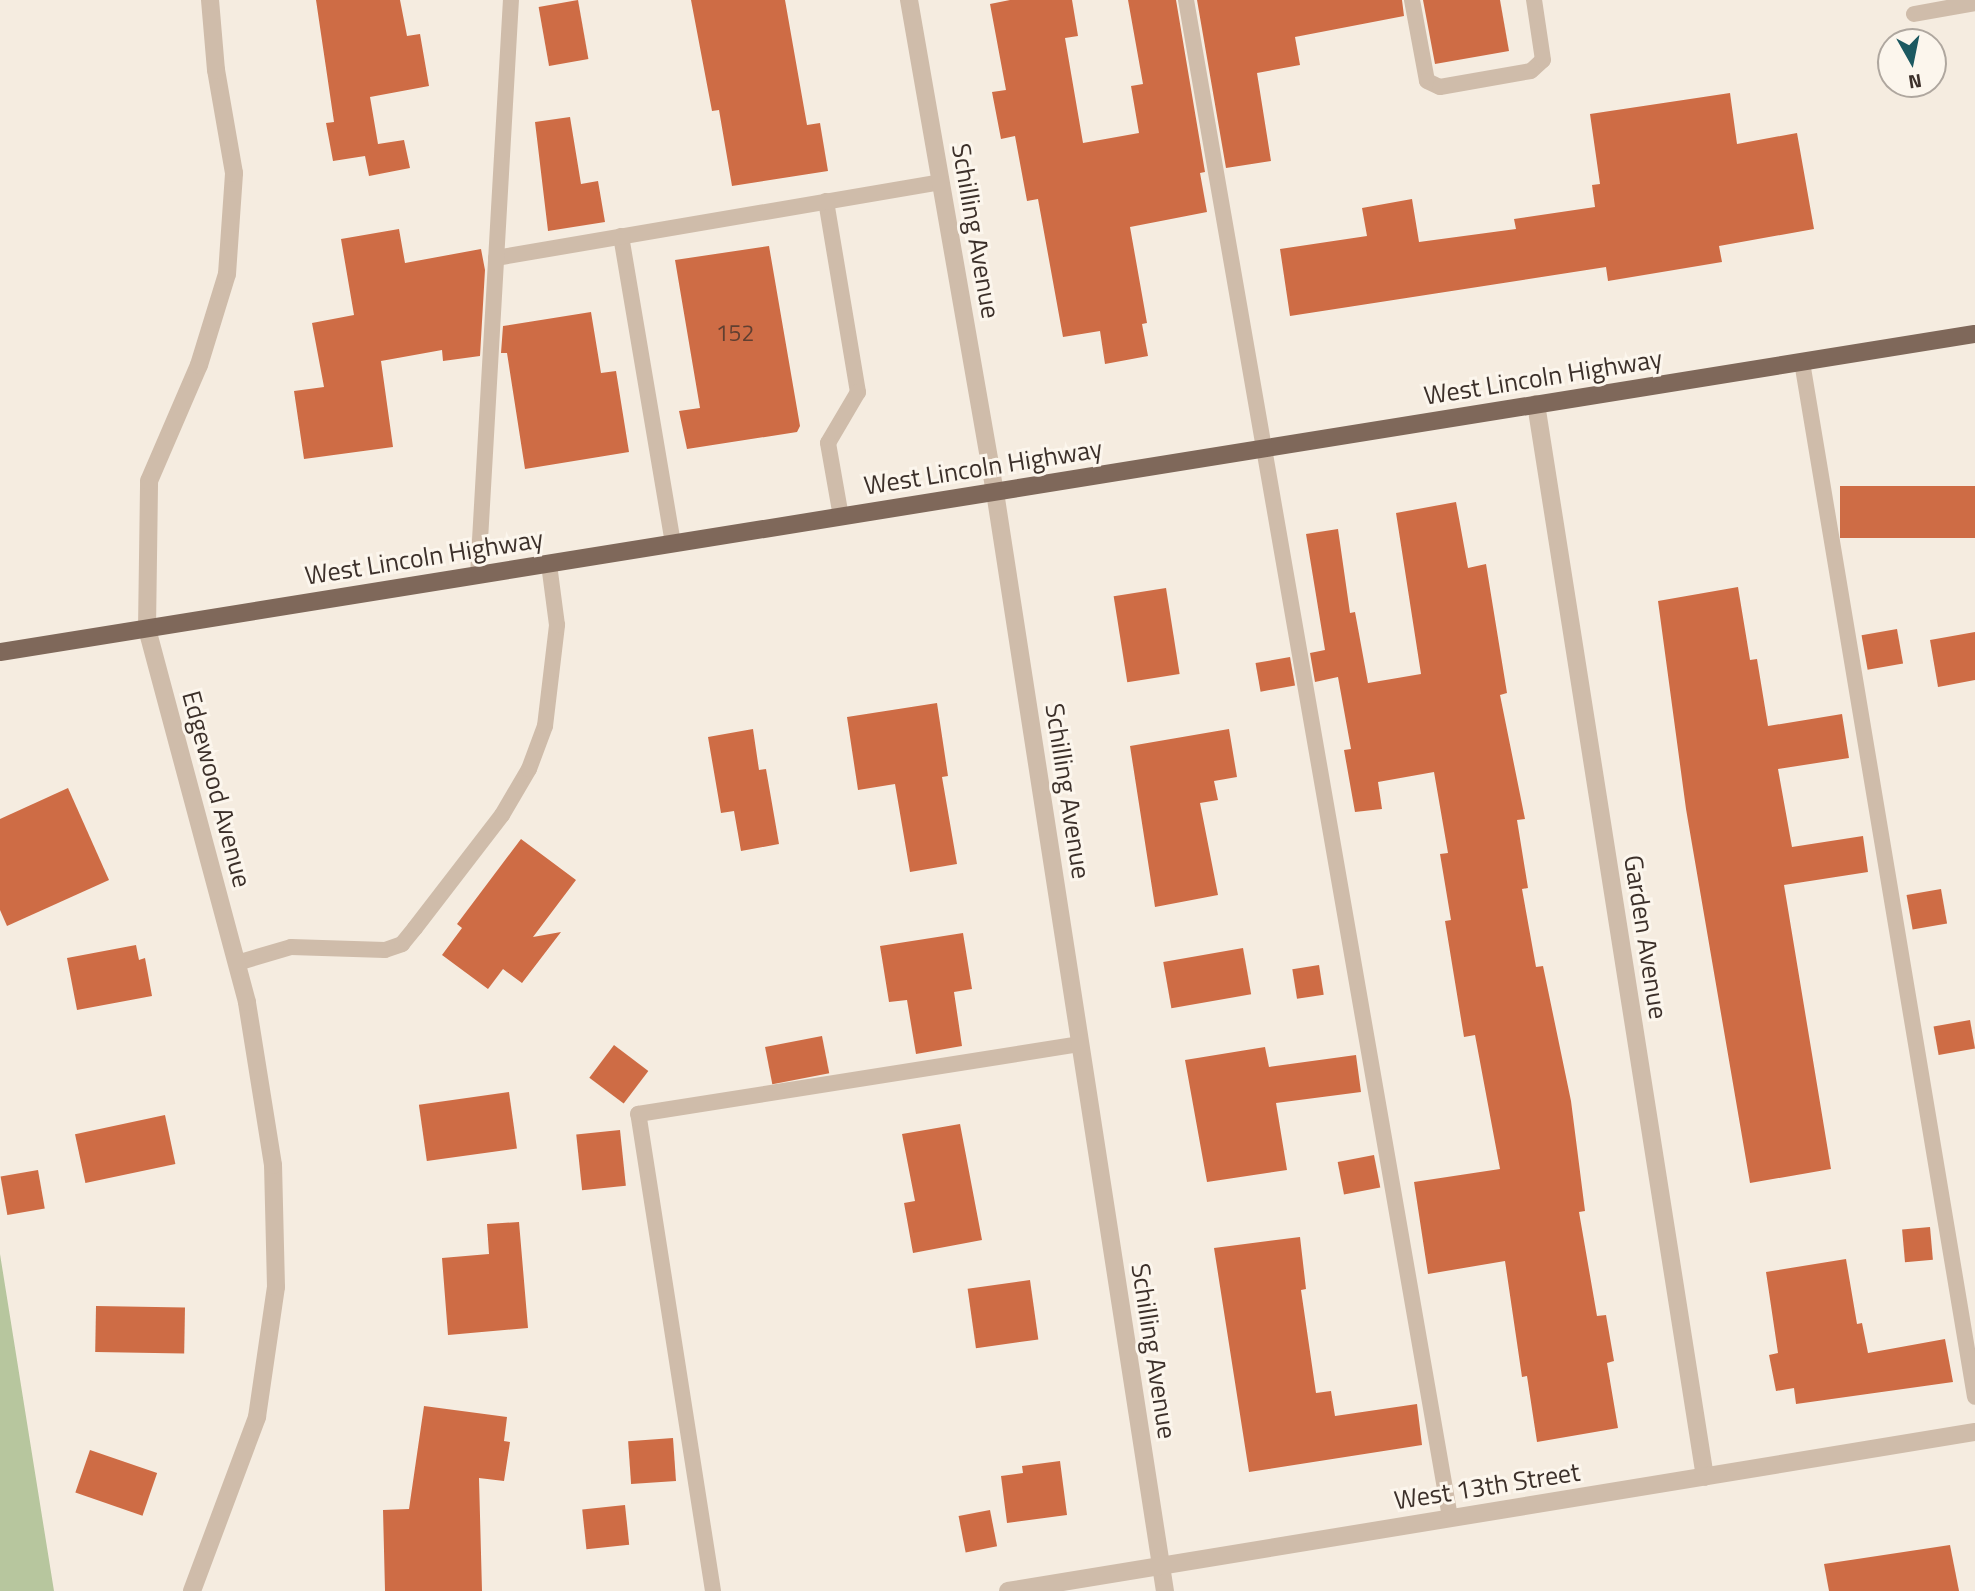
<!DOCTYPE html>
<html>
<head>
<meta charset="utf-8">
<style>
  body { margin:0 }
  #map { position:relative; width:1975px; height:1591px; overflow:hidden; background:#f5ece0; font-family:"Titillium Web",sans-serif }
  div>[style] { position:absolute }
  .green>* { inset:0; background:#b7c69e }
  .building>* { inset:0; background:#ce6c45; transform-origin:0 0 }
  .lane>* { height:16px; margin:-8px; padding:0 8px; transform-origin:8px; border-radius:8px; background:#cfbcaa }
  .street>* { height:18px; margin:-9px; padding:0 9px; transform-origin:9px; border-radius:9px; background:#cfbcaa }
  .primary>* { height:18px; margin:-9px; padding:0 9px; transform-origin:9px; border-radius:9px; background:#7f685a }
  span { translate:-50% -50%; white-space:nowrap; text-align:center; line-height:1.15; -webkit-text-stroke:6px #fcf6ed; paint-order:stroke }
  .number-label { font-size:23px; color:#603f31 }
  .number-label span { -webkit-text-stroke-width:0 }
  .street-label { font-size:26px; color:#3c302a }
  .north { position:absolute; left:1877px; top:28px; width:70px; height:70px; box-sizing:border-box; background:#fcf6ed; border:2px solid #afa79f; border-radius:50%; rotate:171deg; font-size:19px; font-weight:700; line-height:28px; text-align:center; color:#3c302a }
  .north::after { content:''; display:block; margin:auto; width:24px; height:32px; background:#1c5961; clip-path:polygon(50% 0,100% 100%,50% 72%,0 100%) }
</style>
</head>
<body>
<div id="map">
  <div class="green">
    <i style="clip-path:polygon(0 1254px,28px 1429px,54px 1591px,0 1591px)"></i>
  </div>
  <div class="building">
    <i style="clip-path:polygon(316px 0,400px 0,407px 36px,420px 34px,429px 86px,370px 97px,378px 144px,404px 140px,410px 168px,369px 176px,365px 156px,333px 161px,326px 123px,334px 122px)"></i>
    <i style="left:578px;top:0;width:60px;height:40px;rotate:80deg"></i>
    <i style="clip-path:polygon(691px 0,785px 0,807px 125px,820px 123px,828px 171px,732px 186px,719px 110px,712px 111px)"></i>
    <i style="clip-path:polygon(1010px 0,1072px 0,1078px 36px,1065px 38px,1083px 143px,1139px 133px,1131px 86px,1143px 84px,1128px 0,1176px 0,1205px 172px,1200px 173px,1207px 212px,1130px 227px,1147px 323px,1142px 324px,1148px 356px,1105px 364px,1100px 331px,1063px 337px,1038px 199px,1027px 201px,1015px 136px,1001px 139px,992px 92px,1006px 90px,990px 4px)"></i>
    <i style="clip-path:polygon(1197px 0,1402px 0,1404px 16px,1295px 37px,1300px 65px,1257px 73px,1271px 161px,1226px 168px)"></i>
    <i style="clip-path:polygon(1423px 0,1500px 0,1509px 51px,1435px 64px)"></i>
    <i style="clip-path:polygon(1730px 93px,1737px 144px,1797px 133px,1814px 229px,1719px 246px,1722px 262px,1608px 281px,1606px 267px,1290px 316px,1280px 249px,1367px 236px,1362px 208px,1412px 199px,1419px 242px,1516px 229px,1514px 219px,1595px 207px,1592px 185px,1600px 184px,1590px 114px)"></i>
    <i style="clip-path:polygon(570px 117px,581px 184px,598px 181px,605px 222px,548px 231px,535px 122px)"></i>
    <i style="clip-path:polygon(399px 229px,405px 263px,481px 249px,485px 270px,480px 356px,443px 361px,442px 350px,381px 361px,393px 447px,304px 459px,294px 391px,324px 387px,312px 323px,354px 315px,341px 239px)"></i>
    <i style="clip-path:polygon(769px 246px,800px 426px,797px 432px,687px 449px,679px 411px,700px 408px,675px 260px)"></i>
    <i style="clip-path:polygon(591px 312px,601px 373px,616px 371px,629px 452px,525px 469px,507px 353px,501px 353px,503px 326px)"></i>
    <i style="left:1975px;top:486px;width:52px;height:135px;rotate:90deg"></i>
    <i style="clip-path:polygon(1456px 502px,1468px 568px,1486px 564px,1507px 693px,1500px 695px,1525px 819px,1517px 820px,1528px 888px,1522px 889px,1536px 967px,1543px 966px,1571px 1101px,1585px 1211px,1579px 1212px,1597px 1316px,1606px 1315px,1614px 1361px,1607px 1363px,1618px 1428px,1537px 1442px,1527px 1376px,1522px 1377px,1505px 1261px,1428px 1274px,1414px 1182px,1500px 1169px,1475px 1035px,1464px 1037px,1445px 921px,1451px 920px,1440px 854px,1448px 853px,1434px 772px,1378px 782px,1382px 809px,1355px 812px,1344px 750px,1351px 749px,1338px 677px,1315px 682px,1310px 653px,1325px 650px,1306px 534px,1338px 529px,1350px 613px,1355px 612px,1368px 683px,1421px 674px,1396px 513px)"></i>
    <i style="clip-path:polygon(1738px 587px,1750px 660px,1757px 659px,1768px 726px,1842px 714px,1849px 758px,1778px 769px,1792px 847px,1863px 836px,1868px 872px,1784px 885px,1831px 1169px,1750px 1183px,1686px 809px,1658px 601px)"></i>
    <i style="left:1166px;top:588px;width:87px;height:53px;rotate:81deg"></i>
    <i style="left:1897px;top:629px;width:35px;height:36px;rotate:80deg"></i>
    <i style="clip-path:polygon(1975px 632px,1975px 680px,1938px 687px,1930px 640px)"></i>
    <i style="left:1290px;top:657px;width:29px;height:35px;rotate:80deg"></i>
    <i style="clip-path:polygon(937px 703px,948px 776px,942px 777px,957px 864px,910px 872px,895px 784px,858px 790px,847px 717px)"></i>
    <i style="clip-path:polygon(753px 729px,759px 770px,766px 769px,779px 844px,741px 851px,734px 811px,721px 813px,708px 737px)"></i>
    <i style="clip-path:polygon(1229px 729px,1237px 777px,1214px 781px,1218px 800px,1200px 803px,1218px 895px,1155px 907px,1130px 746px)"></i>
    <i style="clip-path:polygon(68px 788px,109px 880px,7px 926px,0 910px,0 819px)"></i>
    <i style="clip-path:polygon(521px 839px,576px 880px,533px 937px,561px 932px,522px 983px,503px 969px,488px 989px,442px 955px,462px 928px,457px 924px)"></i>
    <i style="left:1941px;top:889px;width:35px;height:35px;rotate:80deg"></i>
    <i style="clip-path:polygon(963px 933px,972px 989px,954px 992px,962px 1046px,916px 1054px,907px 1000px,889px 1002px,880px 946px)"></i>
    <i style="clip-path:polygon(136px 945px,139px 960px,145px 958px,152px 996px,77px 1010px,67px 958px)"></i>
    <i style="left:1243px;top:948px;width:47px;height:81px;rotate:80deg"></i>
    <i style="left:1319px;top:965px;width:30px;height:27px;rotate:81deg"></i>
    <i style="left:1970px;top:1020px;width:29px;height:37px;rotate:80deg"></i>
    <i style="left:822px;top:1036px;width:38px;height:58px;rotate:79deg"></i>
    <i style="left:614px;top:1045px;width:43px;height:41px;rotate:37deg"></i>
    <i style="clip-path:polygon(1265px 1047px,1269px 1067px,1356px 1055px,1361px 1092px,1276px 1103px,1287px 1170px,1207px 1182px,1185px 1060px)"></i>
    <i style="left:509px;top:1092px;width:57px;height:91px;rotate:82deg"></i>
    <i style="left:165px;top:1115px;width:50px;height:92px;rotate:78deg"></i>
    <i style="clip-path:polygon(960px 1124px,982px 1240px,913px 1253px,904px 1203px,915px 1201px,902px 1134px)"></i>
    <i style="left:620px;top:1130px;width:56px;height:44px;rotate:84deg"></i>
    <i style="left:1374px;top:1155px;width:33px;height:37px;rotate:79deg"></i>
    <i style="left:38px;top:1170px;width:39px;height:38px;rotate:80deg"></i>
    <i style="clip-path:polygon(519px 1222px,528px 1328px,448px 1335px,442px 1258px,489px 1254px,487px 1224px)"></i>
    <i style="left:1930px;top:1227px;width:33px;height:28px;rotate:85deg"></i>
    <i style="clip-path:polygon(1300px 1237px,1306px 1289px,1301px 1290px,1316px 1393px,1331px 1391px,1335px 1416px,1417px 1404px,1422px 1445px,1249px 1472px,1214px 1248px)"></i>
    <i style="clip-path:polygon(1846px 1259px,1857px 1324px,1862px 1323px,1868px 1353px,1945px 1339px,1953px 1382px,1796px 1404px,1794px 1388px,1776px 1391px,1769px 1355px,1778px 1353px,1766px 1272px)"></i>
    <i style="left:1030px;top:1280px;width:60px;height:63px;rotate:82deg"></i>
    <i style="left:96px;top:1306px;width:89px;height:46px;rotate:1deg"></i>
    <i style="clip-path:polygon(424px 1406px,507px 1417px,504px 1441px,510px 1442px,504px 1481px,479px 1478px,482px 1591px,385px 1591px,383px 1510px,409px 1509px)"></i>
    <i style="left:673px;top:1438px;width:43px;height:45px;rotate:86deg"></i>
    <i style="left:90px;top:1450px;width:71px;height:45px;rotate:19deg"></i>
    <i style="clip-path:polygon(1060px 1461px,1067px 1515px,1007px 1523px,1001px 1476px,1023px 1473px,1022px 1466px)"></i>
    <i style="left:625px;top:1505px;width:40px;height:43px;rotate:84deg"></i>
    <i style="left:990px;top:1510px;width:37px;height:32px;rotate:79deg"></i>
    <i style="clip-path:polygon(1950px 1545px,1959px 1591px,1829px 1591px,1824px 1564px)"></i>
  </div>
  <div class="lane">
    <i style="left:1186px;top:0;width:1541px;rotate:80.13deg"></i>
    <i style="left:1412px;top:0;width:82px;rotate:79.5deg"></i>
    <i style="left:1427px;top:81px;width:14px;rotate:25deg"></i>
    <i style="left:1440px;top:87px;width:92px;rotate:-10deg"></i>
    <i style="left:1531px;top:71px;width:16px;rotate:-43deg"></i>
    <i style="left:1543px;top:60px;width:61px;rotate:-98.5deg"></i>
    <i style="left:1914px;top:14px;width:62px;rotate:-10.2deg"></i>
    <i style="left:826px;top:201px;width:194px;rotate:80.5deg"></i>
    <i style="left:858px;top:392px;width:59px;rotate:120.5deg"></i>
    <i style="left:828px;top:443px;width:75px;rotate:80deg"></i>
    <i style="left:621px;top:236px;width:311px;rotate:80.4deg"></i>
    <i style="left:496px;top:258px;width:451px;rotate:-9.7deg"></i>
    <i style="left:1802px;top:362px;width:1049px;rotate:80.51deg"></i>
    <i style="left:478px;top:575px;width:576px;rotate:-86.72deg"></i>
    <i style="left:237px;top:963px;width:56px;rotate:-16.5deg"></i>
    <i style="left:291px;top:947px;width:94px;rotate:1.8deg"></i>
    <i style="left:385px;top:950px;width:18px;rotate:-19deg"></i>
    <i style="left:402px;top:944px;width:21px;rotate:-51deg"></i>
    <i style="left:415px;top:928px;width:143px;rotate:-52.4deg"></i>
    <i style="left:502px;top:815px;width:53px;rotate:-59.6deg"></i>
    <i style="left:529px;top:769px;width:46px;rotate:-69.6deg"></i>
    <i style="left:545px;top:726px;width:102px;rotate:-83.2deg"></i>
    <i style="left:557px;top:625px;width:62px;rotate:-97.5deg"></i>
    <i style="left:713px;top:1591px;width:483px;rotate:-98.9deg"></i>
    <i style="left:638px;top:1114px;width:448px;rotate:-9deg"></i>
  </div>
  <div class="street">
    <i style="left:909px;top:0;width:499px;rotate:80.1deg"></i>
    <i style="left:995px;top:492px;width:1112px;rotate:81.21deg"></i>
    <i style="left:1536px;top:404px;width:1086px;rotate:81.05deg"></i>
    <i style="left:192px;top:1591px;width:186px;rotate:-69.5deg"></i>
    <i style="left:257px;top:1417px;width:131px;rotate:-81.7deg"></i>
    <i style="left:276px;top:1287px;width:122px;rotate:-91.4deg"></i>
    <i style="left:273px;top:1165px;width:165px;rotate:-99.1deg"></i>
    <i style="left:247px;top:1002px;width:386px;rotate:-105deg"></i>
    <i style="left:147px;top:629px;width:148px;rotate:-89.2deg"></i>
    <i style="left:149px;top:481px;width:126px;rotate:-66.7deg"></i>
    <i style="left:199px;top:365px;width:95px;rotate:-72.9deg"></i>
    <i style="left:227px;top:274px;width:101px;rotate:-86deg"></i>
    <i style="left:234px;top:173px;width:105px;rotate:-99.9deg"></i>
    <i style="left:216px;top:70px;width:70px;rotate:-94.9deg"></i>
    <i style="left:1008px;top:1591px;width:980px;rotate:-9.34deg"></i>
  </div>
  <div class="primary">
    <i style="left:0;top:652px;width:2000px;rotate:-9.15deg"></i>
  </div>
  <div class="number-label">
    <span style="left:735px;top:333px">152</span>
  </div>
  <div class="street-label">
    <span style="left:976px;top:231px;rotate:80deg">Schilling Avenue</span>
    <span style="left:1543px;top:377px;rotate:-9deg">West Lincoln Highway</span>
    <span style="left:983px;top:467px;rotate:-9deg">West Lincoln Highway</span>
    <span style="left:424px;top:557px;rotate:-9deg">West Lincoln Highway</span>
    <span style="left:217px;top:789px;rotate:75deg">Edgewood Avenue</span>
    <span style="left:1068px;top:791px;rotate:81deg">Schilling Avenue</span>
    <span style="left:1646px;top:937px;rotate:81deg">Garden Avenue</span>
    <span style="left:1154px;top:1351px;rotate:81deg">Schilling Avenue</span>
    <span style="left:1487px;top:1486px;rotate:-9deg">West 13th Street</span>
  </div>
  <div class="north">N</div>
</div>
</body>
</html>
